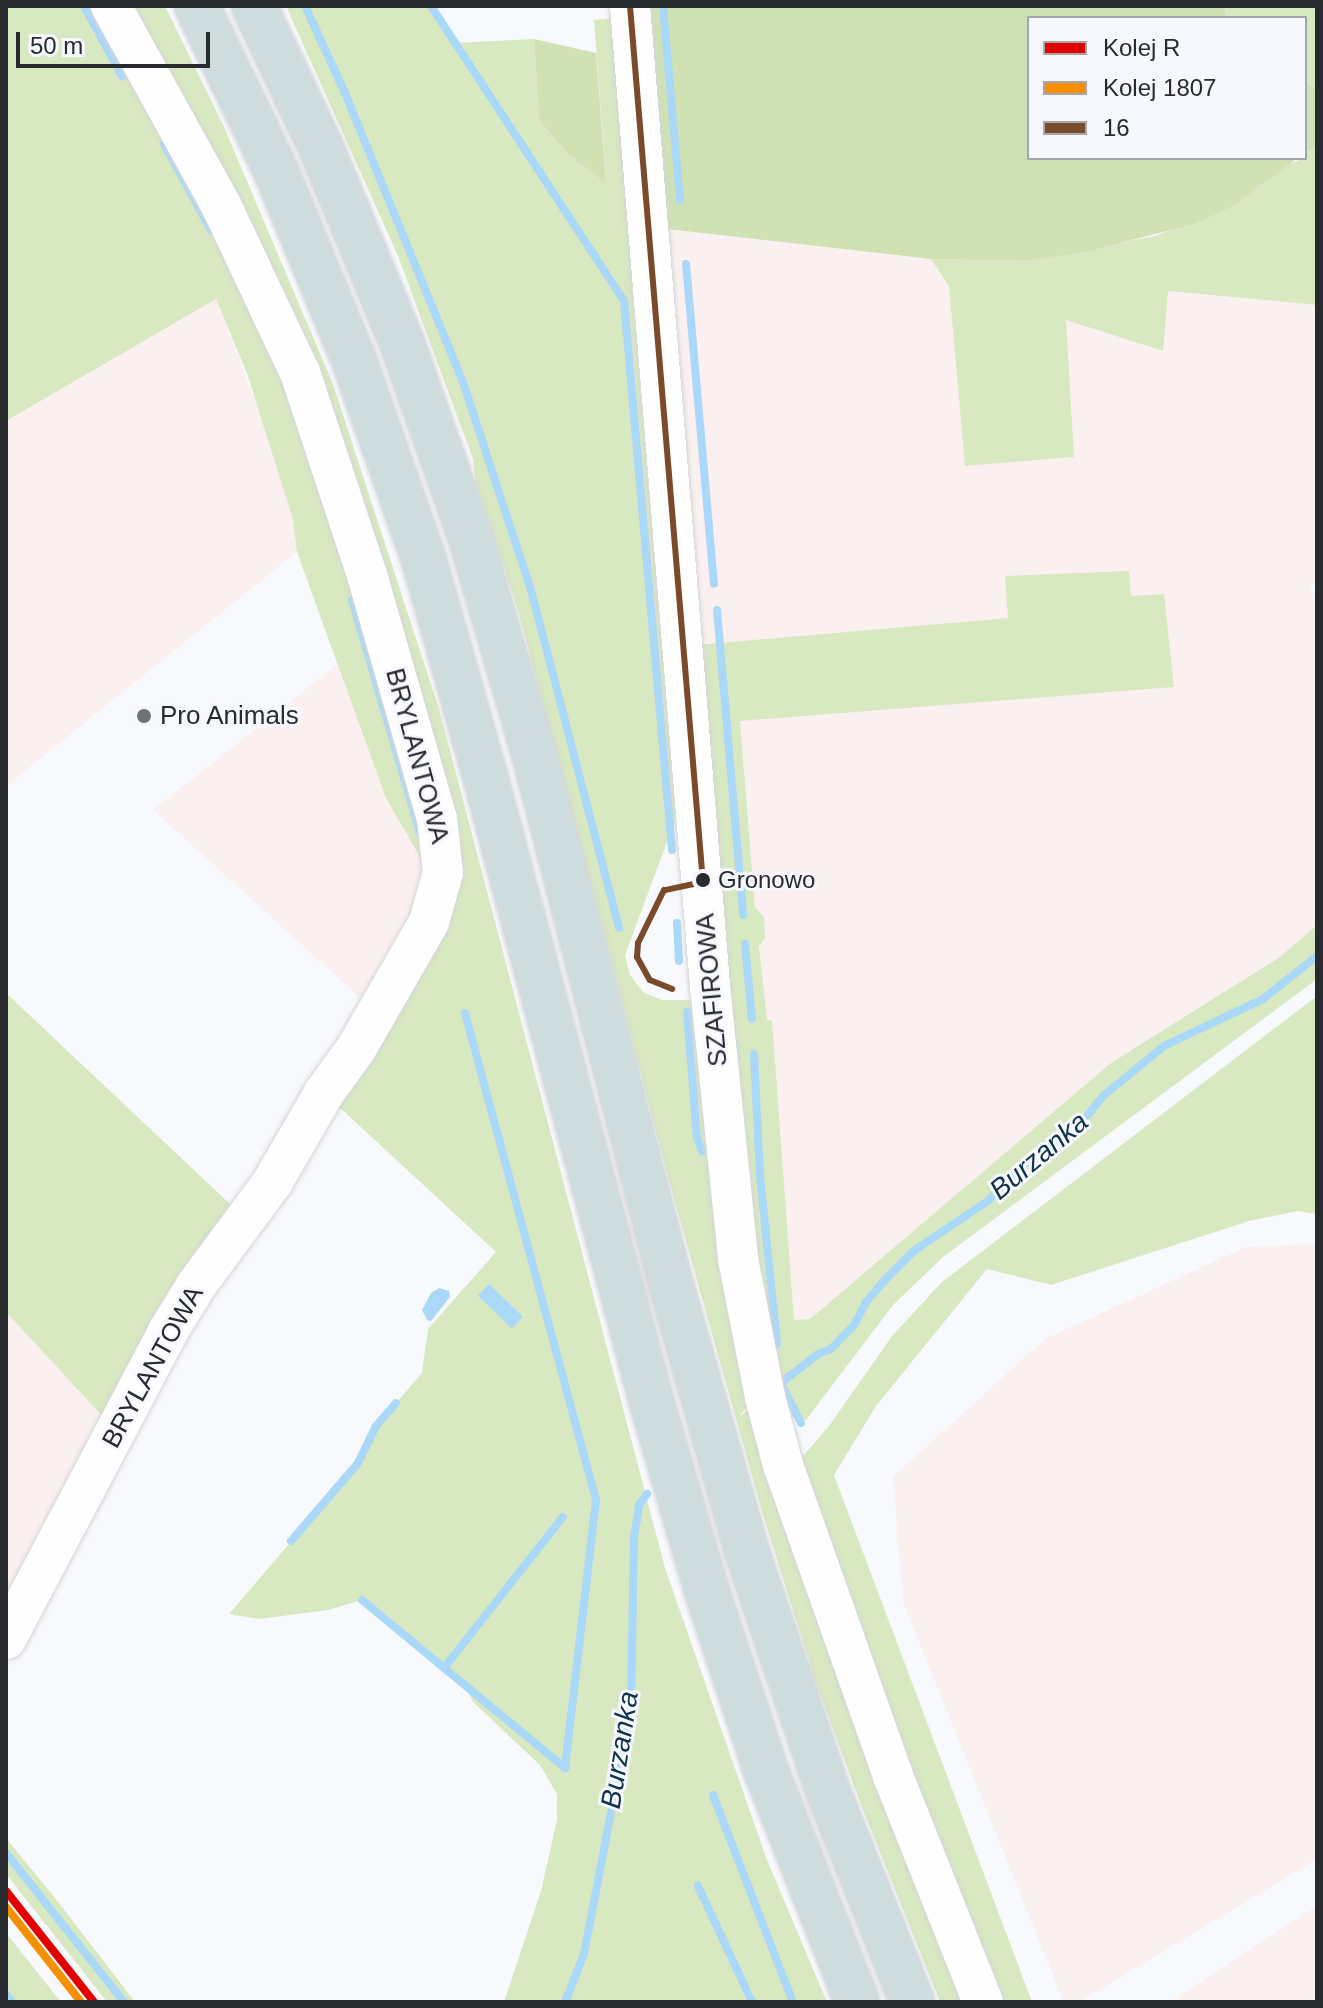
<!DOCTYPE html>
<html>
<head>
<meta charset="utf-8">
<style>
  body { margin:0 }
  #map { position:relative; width:1323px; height:2008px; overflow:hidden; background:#f8f9fc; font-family:Helvetica,sans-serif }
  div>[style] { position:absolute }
  .industrial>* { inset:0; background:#fbf0f0 }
  .green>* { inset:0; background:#d8e8c0 }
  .forest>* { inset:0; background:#d0e1b4 }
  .water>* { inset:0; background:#aad8f8; transform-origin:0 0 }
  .stream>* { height:8px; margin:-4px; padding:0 4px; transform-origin:4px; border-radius:4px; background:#aad8f8 }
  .roads { filter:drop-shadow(0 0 2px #d4d5d8) drop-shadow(0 0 2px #d4d5d8) }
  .minor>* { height:40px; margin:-20px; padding:0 20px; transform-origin:20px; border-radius:20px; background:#fefeff }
  .highway>* { height:44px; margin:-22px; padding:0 22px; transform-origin:22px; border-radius:22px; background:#cfdcde }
  .bus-1>* { height:6px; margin:-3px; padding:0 3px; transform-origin:3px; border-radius:3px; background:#7a4b2a }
  .rail-1>* { height:8px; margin:-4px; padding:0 4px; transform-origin:4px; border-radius:4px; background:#e50000 }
  .rail-2>* { height:8px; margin:-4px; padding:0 4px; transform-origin:4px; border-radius:4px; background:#f49002 }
  .dots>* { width:22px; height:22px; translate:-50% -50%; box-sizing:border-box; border:4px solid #f6f8fe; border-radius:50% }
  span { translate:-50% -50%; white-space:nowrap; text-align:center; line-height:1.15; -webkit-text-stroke:6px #f6f8fe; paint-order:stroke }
  .bus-label { font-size:24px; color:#292a2e }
  .left { translate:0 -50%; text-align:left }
  .poi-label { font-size:26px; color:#292a2e }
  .street-label { font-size:26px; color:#292a2e }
  .water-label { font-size:28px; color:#0d3249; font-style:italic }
  .frame { position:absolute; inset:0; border:8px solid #292a2e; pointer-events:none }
  .legend { position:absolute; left:1027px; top:16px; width:280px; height:144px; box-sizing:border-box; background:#f6f8fe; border:2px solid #a4a6ab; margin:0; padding:10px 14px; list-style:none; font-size:24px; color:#292a2e }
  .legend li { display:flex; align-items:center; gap:16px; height:40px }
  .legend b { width:40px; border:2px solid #a4a6ab }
  .scale { position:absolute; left:16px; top:32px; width:194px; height:36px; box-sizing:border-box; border:4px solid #292a2e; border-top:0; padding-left:10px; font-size:24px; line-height:28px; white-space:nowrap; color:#292a2e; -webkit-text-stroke:6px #f6f8fe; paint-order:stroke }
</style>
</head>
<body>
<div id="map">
  <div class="industrial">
    <i style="clip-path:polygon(649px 227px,931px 259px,949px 285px,965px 466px,1005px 462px,1066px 320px,1162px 351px,1167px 291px,1317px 305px,1317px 581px,1309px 586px,1317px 607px,1317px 925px,1280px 957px,1111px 1063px,810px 1319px,794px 1320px,759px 946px,765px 938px,764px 917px,755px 908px,740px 720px,1173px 687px,1164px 595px,1131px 596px,1129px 572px,1005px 576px,1009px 618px,683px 646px)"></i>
    <i style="clip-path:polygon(216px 298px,266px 430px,293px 520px,297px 552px,6px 786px,6px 421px)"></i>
    <i style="clip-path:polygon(339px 663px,386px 798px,420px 857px,422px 866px,424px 892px,376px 1012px,153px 810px)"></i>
    <i style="clip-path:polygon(1317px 1244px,1317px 1859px,1079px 2002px,1064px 2002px,903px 1602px,893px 1477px,1045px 1339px,1246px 1247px)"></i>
    <i style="clip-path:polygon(6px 1312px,117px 1432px,6px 1639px)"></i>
    <i style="clip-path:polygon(1317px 1906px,1317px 2002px,1169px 2002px,1202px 1981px)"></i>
  </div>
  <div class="green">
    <i style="clip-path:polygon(6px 6px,165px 6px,224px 127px,333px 384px,439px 709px,665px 1568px,767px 1860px,827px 2002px,504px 2002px,541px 1891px,557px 1820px,557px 1794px,540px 1765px,473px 1702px,465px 1686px,362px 1600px,328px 1610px,259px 1619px,229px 1614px,358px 1463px,376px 1426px,422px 1373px,428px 1329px,496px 1252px,324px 1093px,424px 892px,422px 866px,420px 857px,386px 798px,297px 552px,293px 520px,248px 376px,216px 299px,6px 421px)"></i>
    <i style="clip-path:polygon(286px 6px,431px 6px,455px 43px,534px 39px,539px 120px,570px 156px,606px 182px,594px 20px,631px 17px,653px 282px,632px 285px,676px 818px,625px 955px,630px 975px,643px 992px,662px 1000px,692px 1000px,749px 1403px,739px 1417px,765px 1397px,795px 1460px,804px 1455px,829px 1426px,892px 1336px,942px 1282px,1317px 996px,1317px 1214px,1298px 1211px,1249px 1221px,1051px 1285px,987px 1269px,876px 1406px,834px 1475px,1032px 2002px,940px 2002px,861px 1805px,816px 1683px,763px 1515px,668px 1177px,517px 607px,475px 481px,473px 459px,398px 256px)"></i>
    <i style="clip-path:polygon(1224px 6px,1317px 6px,1317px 89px,1305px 82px,1305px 18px,1227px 18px)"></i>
    <i style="clip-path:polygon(1317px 146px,1317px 305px,1168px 291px,1163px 351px,1066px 320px,1074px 457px,965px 466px,949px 286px,931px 259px,1024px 261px,1155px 236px,1233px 206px,1289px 164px,1305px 158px,1305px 153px)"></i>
    <i style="clip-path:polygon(1129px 571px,1131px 596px,1164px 594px,1174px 687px,740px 721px,755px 907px,764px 917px,765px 938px,759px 946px,767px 1020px,772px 1021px,794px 1320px,810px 1319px,1111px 1063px,1280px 957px,1317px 925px,1317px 979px,943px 1257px,893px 1305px,806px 1420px,789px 1417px,745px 1191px,683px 646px,1008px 618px,1005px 576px)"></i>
    <i style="clip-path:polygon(6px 993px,246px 1219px,117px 1432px,6px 1312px)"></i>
    <i style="clip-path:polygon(6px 1838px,59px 1903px,135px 2002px,107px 2002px,6px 1874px)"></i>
    <i style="clip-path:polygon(6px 1933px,61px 2002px,6px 2002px)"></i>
  </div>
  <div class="forest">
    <i style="clip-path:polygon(630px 6px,1224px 6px,1227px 18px,1029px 18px,1029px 158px,1298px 158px,1233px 206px,1194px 224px,1089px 251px,1024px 261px,931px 259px,649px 227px)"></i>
    <i style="clip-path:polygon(534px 39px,596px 53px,606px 183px,570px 156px,539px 120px)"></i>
    <i style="clip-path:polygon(1305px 82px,1317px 89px,1317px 146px,1305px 153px)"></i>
  </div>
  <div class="water">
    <i style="left:489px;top:1284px;width:47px;height:16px;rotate:44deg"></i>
    <i style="clip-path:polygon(439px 1288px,449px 1291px,450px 1297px,431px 1321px,427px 1320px,422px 1310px,431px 1293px)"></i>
  </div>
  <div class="stream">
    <i style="left:84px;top:6px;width:80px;rotate:61.5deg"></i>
    <i style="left:305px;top:6px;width:96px;rotate:65.3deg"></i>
    <i style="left:345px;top:93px;width:309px;rotate:67.8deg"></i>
    <i style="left:462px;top:379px;width:222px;rotate:71.9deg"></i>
    <i style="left:531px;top:590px;width:349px;rotate:75.4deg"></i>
    <i style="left:431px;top:6px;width:353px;rotate:56.8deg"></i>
    <i style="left:624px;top:301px;width:551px;rotate:85deg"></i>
    <i style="left:663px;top:6px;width:195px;rotate:85deg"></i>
    <i style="left:164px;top:144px;width:98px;rotate:61.3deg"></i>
    <i style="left:686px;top:264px;width:321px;rotate:85deg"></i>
    <i style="left:352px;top:600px;width:243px;rotate:73.7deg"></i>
    <i style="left:717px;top:610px;width:306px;rotate:85.1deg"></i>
    <i style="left:677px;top:923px;width:38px;rotate:87deg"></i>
    <i style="left:745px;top:944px;width:75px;rotate:84.7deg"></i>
    <i style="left:687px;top:1012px;width:126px;rotate:85.5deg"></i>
    <i style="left:697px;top:1138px;width:14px;rotate:69deg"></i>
    <i style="left:465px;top:1013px;width:504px;rotate:74.94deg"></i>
    <i style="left:596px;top:1500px;width:270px;rotate:96.6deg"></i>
    <i style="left:754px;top:1054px;width:122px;rotate:87.2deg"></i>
    <i style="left:760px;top:1176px;width:169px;rotate:84.2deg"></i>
    <i style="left:801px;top:1423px;width:45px;rotate:-116.6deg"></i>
    <i style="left:781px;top:1383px;width:47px;rotate:-38.1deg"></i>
    <i style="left:818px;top:1354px;width:14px;rotate:-21deg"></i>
    <i style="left:831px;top:1349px;width:33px;rotate:-46deg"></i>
    <i style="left:854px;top:1325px;width:26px;rotate:-62deg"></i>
    <i style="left:866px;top:1302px;width:28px;rotate:-49deg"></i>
    <i style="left:884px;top:1281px;width:44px;rotate:-45deg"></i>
    <i style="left:915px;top:1250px;width:89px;rotate:-34deg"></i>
    <i style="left:989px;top:1200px;width:60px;rotate:-45.7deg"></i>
    <i style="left:1031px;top:1157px;width:50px;rotate:-30.2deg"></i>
    <i style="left:1074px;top:1132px;width:46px;rotate:-51.1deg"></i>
    <i style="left:1103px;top:1096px;width:79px;rotate:-39.3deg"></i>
    <i style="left:1164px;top:1046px;width:110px;rotate:-25.4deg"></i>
    <i style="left:1263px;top:999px;width:69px;rotate:-38.5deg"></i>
    <i style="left:291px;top:1541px;width:103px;rotate:-49.3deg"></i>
    <i style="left:358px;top:1463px;width:41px;rotate:-64.1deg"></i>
    <i style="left:376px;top:1426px;width:30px;rotate:-49deg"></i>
    <i style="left:362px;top:1600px;width:264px;rotate:39.6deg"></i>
    <i style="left:444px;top:1668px;width:192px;rotate:-51.8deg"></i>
    <i style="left:713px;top:1795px;width:222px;rotate:68.9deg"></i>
    <i style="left:6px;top:1853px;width:190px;rotate:51.6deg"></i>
    <i style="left:698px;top:1886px;width:128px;rotate:65deg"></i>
    <i style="left:6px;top:1994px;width:10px;rotate:53deg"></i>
    <i style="left:565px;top:2002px;width:52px;rotate:-68.4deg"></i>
    <i style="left:584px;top:1954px;width:250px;rotate:-79.2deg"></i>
    <i style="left:631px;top:1708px;width:170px;rotate:-89deg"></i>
    <i style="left:634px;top:1538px;width:33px;rotate:-81deg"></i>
    <i style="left:639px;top:1505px;width:14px;rotate:-54deg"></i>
  </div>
  <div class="roads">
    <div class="minor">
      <i style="left:630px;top:6px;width:983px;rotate:85.33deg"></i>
      <i style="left:710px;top:986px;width:274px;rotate:84.1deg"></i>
      <i style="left:738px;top:1259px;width:141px;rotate:78.9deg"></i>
      <i style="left:765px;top:1397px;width:70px;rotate:75.2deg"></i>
      <i style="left:783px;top:1465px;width:330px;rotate:70.5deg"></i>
      <i style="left:893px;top:1776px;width:243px;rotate:68.3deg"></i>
      <i style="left:6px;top:1639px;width:346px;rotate:-62.2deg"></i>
      <i style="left:167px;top:1333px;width:57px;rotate:-58.5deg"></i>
      <i style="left:197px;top:1284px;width:126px;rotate:-53.4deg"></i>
      <i style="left:272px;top:1183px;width:104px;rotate:-60deg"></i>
      <i style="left:324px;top:1093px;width:54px;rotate:-54deg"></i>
      <i style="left:356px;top:1049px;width:146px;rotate:-60.1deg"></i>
      <i style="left:429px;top:922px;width:51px;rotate:-74.1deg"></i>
      <i style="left:443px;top:873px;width:54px;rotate:-96.3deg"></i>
      <i style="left:437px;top:819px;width:254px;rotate:-106deg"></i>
      <i style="left:367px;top:575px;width:213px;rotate:-108.3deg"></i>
      <i style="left:300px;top:373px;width:183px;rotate:-115.2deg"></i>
      <i style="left:222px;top:207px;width:230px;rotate:-118.9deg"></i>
    </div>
    <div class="highway">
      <i style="left:197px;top:6px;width:183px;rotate:64.4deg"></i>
      <i style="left:276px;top:171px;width:204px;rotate:67.6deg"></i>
      <i style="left:354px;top:360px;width:212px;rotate:70.7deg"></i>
      <i style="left:424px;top:560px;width:216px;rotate:74.2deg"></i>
      <i style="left:483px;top:768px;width:657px;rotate:75.1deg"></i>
      <i style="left:652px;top:1403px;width:199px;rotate:73.7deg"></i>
      <i style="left:708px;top:1594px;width:188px;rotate:71.8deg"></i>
      <i style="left:767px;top:1773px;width:246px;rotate:68.5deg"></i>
      <i style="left:254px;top:6px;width:159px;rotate:64.7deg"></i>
      <i style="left:322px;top:150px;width:209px;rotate:67.5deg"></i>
      <i style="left:402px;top:343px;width:211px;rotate:70.6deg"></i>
      <i style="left:472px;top:542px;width:221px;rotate:73.7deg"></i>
      <i style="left:534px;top:754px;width:548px;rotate:75.53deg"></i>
      <i style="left:671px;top:1285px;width:274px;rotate:74.1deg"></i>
      <i style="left:746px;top:1549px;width:259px;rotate:71.3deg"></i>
      <i style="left:829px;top:1794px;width:224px;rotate:68.2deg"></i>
    </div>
  </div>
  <div class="bus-1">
    <i style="left:630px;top:6px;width:879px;rotate:85.24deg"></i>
    <i style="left:703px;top:882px;width:40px;rotate:168deg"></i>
    <i style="left:664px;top:890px;width:59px;rotate:116.1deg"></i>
    <i style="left:638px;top:943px;width:14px;rotate:94deg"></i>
    <i style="left:637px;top:957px;width:26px;rotate:61deg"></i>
    <i style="left:650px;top:980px;width:24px;rotate:22deg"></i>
  </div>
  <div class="rail-1">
    <i style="left:6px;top:1891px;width:142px;rotate:51.6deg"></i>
  </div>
  <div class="rail-2">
    <i style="left:6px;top:1907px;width:121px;rotate:51.7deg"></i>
  </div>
  <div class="dots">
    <i style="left:144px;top:716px;background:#717276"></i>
    <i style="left:703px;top:880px;background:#292a2e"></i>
  </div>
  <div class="bus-label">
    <span class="left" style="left:718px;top:880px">Gronowo</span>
  </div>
  <div class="poi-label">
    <span class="left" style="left:160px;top:716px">Pro Animals</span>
  </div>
  <div class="street-label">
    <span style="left:417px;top:756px;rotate:75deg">BRYLANTOWA</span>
    <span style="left:712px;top:990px;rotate:-95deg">SZAFIROWA</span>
    <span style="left:153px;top:1367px;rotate:-61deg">BRYLANTOWA</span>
  </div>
  <div class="water-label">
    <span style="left:1039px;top:1156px;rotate:-40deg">Burzanka</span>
    <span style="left:620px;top:1750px;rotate:-81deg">Burzanka</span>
  </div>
  <div class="frame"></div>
  <ul class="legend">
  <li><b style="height:10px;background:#e50000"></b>Kolej R</li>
  <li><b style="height:10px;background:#f49002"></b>Kolej 1807</li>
  <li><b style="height:10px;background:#7a4b2a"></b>16</li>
  </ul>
  <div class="scale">50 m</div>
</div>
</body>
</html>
